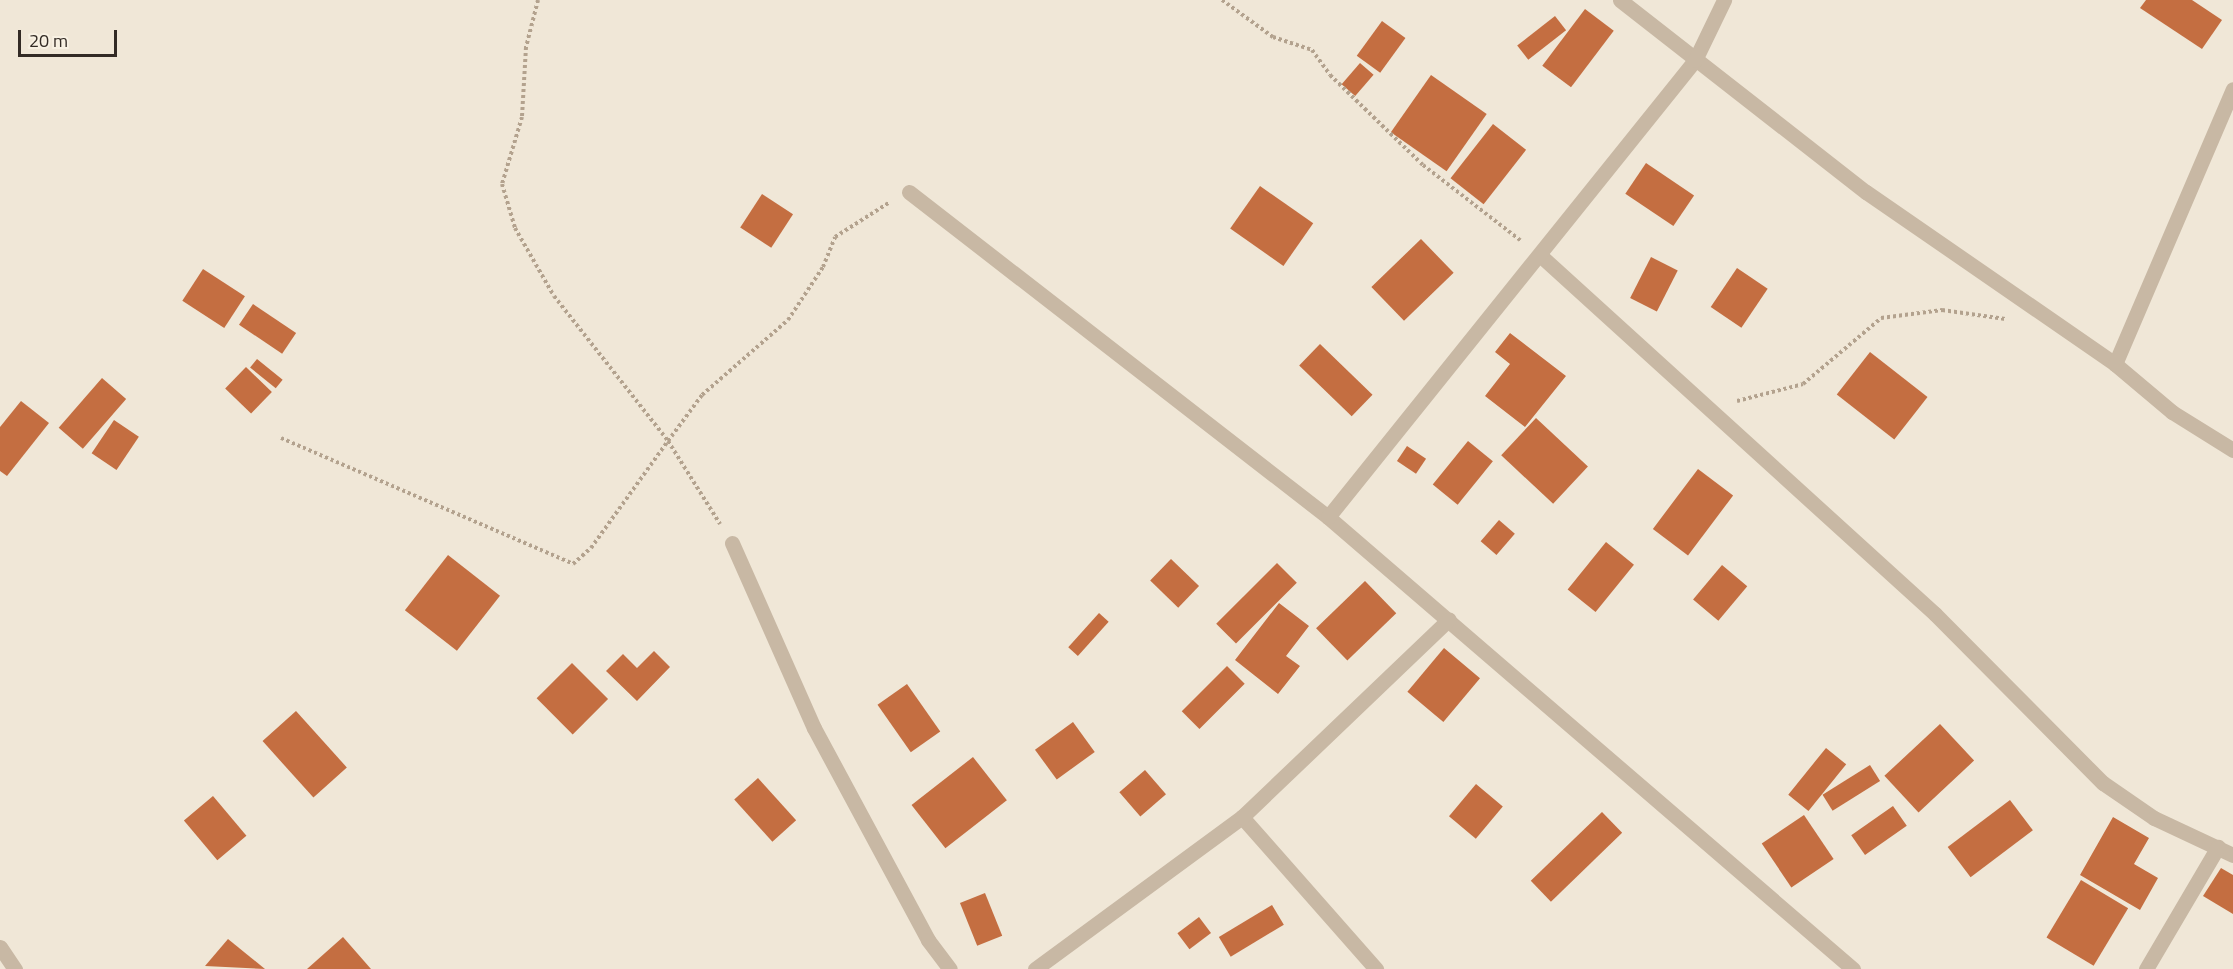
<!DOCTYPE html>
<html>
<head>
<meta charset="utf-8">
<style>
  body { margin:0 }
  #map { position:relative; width:2233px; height:969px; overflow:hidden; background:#f0e7d7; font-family:"Titillium Web",sans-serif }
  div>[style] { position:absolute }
  .building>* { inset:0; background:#c46e41; transform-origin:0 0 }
  .path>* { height:4px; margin-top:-2px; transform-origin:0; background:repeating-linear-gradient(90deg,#b3a28e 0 3px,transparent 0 6px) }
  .minor>* { height:15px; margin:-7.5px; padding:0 7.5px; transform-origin:7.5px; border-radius:7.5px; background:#c8b8a4 }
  span { translate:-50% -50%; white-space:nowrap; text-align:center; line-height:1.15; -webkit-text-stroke:4.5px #f8f1e3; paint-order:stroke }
  .scale { position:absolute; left:18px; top:30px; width:99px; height:27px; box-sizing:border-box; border:3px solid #332b25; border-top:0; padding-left:8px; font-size:18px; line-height:21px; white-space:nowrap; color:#332b25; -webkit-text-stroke:4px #f8f1e3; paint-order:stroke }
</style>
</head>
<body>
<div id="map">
  <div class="building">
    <i style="clip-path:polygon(2146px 0,2192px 0,2222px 20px,2202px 49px,2140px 8px)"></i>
    <i style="left:1585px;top:9px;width:36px;height:71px;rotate:37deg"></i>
    <i style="left:1555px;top:16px;width:18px;height:48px;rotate:52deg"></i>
    <i style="left:1382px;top:21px;width:29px;height:43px;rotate:36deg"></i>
    <i style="left:1360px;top:63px;width:18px;height:28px;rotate:41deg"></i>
    <i style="left:1431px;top:75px;width:68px;height:70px;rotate:35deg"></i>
    <i style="left:1493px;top:124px;width:42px;height:69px;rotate:38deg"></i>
    <i style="left:1646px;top:163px;width:58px;height:37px;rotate:34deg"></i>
    <i style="left:1260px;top:186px;width:65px;height:52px;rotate:35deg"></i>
    <i style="left:762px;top:194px;width:37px;height:40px;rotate:33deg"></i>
    <i style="left:1421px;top:239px;width:47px;height:69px;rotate:46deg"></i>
    <i style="left:1651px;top:257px;width:30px;height:46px;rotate:27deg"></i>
    <i style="left:1737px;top:268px;width:37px;height:47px;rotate:34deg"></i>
    <i style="left:203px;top:269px;width:50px;height:38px;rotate:33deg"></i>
    <i style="left:253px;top:304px;width:52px;height:25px;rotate:34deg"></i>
    <i style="clip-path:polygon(1510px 333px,1566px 376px,1525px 427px,1485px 396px,1510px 364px,1495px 352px)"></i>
    <i style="left:1320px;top:344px;width:73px;height:30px;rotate:44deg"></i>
    <i style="left:1870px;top:352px;width:73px;height:54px;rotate:38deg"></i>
    <i style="left:257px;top:359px;width:33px;height:11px;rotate:39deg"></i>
    <i style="left:246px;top:367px;width:36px;height:30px;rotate:44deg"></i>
    <i style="left:102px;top:378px;width:32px;height:66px;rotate:41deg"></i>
    <i style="clip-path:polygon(21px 401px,49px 423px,7px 476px,0 471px,0 427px)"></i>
    <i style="left:1536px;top:418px;width:71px;height:51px;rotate:43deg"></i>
    <i style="left:114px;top:420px;width:30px;height:40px;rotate:34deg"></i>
    <i style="left:1468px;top:441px;width:32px;height:56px;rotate:39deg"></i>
    <i style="left:1407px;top:446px;width:23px;height:18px;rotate:34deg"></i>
    <i style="left:1698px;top:469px;width:44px;height:75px;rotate:37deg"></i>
    <i style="left:1499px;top:520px;width:21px;height:28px;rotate:41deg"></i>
    <i style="left:1606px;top:542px;width:36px;height:61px;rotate:39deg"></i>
    <i style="left:448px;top:555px;width:66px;height:70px;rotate:38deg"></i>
    <i style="left:1171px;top:559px;width:39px;height:30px;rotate:44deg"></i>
    <i style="left:1277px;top:563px;width:28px;height:86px;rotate:45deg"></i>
    <i style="left:1722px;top:565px;width:33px;height:45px;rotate:40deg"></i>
    <i style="left:1365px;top:581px;width:45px;height:68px;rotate:46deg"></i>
    <i style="clip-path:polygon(1279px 603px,1309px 626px,1286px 656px,1300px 666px,1278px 694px,1235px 660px)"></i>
    <i style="left:1099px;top:613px;width:13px;height:46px;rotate:42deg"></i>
    <i style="left:1444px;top:648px;width:47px;height:57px;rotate:40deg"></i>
    <i style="clip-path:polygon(654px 651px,670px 667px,637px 701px,606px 671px,623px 654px,637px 668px)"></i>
    <i style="left:572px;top:663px;width:51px;height:50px;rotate:45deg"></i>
    <i style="left:1227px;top:666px;width:25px;height:64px;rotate:45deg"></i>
    <i style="left:907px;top:684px;width:58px;height:36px;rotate:55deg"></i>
    <i style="left:296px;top:711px;width:76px;height:45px;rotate:48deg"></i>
    <i style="left:1073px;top:722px;width:37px;height:47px;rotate:54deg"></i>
    <i style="left:1940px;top:724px;width:50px;height:76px;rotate:47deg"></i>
    <i style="left:1826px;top:748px;width:26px;height:60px;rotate:39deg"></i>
    <i style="left:973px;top:757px;width:55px;height:78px;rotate:52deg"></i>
    <i style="left:1870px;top:765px;width:19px;height:56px;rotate:58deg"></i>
    <i style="left:1145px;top:770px;width:32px;height:34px;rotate:49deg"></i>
    <i style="left:758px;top:778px;width:57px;height:32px;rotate:48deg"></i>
    <i style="left:1476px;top:784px;width:35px;height:42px;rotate:40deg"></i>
    <i style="left:213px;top:796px;width:52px;height:38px;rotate:50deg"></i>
    <i style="left:2010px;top:800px;width:38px;height:78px;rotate:53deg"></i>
    <i style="left:1893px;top:806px;width:24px;height:51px;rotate:55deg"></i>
    <i style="left:1602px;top:812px;width:29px;height:99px;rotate:46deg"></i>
    <i style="left:1804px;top:815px;width:53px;height:51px;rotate:56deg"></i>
    <i style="clip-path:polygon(2113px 817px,2149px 838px,2134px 864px,2158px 878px,2140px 910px,2080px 875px)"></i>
    <i style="clip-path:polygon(2221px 868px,2233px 875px,2233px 914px,2203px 896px)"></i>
    <i style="left:2081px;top:880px;width:55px;height:67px;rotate:31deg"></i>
    <i style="left:985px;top:893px;width:46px;height:27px;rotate:68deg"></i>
    <i style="left:1272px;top:905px;width:23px;height:62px;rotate:59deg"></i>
    <i style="left:1199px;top:917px;width:20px;height:27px;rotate:53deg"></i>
    <i style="clip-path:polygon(343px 937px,371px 969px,307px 969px)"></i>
    <i style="clip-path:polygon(228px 939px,265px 969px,205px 966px)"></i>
  </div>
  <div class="path">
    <i style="left:538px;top:0;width:49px;rotate:104.3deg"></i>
    <i style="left:526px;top:47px;width:70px;rotate:93.3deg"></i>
    <i style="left:522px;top:117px;width:70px;rotate:106.6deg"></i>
    <i style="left:502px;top:184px;width:46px;rotate:73.5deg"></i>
    <i style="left:515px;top:228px;width:78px;rotate:60.2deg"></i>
    <i style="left:554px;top:296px;width:184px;rotate:51.8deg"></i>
    <i style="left:668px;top:441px;width:57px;rotate:-53.5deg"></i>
    <i style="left:702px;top:395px;width:114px;rotate:-41.1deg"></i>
    <i style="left:788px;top:320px;width:64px;rotate:-56.6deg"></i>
    <i style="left:823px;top:267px;width:32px;rotate:-68deg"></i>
    <i style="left:835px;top:237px;width:65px;rotate:-32.5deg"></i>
    <i style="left:1222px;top:0;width:63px;rotate:36deg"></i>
    <i style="left:1273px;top:37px;width:41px;rotate:18.4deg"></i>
    <i style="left:1312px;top:50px;width:31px;rotate:54deg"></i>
    <i style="left:1330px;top:75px;width:129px;rotate:44.1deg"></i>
    <i style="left:1423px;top:165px;width:123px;rotate:37.7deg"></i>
    <i style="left:1737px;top:401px;width:68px;rotate:-14.4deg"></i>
    <i style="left:1803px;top:384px;width:102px;rotate:-40.2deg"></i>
    <i style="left:1881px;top:318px;width:62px;rotate:-7.5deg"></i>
    <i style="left:1942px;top:310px;width:64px;rotate:8.1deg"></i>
    <i style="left:281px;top:438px;width:318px;rotate:23.3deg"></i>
    <i style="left:573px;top:564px;width:24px;rotate:-42deg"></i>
    <i style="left:591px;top:548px;width:132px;rotate:-54.3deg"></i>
    <i style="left:668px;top:441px;width:98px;rotate:57.9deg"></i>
  </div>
  <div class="minor">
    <i style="left:1620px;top:0;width:312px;rotate:38deg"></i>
    <i style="left:1866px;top:192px;width:303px;rotate:34.6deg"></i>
    <i style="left:2115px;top:364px;width:75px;rotate:40.1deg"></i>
    <i style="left:2172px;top:412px;width:72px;rotate:31.9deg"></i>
    <i style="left:909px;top:192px;width:530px;rotate:37.8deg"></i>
    <i style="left:1328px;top:517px;width:693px;rotate:40.73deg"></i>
    <i style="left:1542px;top:257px;width:531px;rotate:42.25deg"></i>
    <i style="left:1935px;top:614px;width:238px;rotate:45.2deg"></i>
    <i style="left:2103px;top:783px;width:62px;rotate:34.5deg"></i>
    <i style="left:2154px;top:818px;width:87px;rotate:25.1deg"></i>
    <i style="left:2115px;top:364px;width:299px;rotate:-66.8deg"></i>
    <i style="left:1328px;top:517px;width:586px;rotate:-51.23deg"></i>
    <i style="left:1695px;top:60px;width:67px;rotate:-64.2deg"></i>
    <i style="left:732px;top:543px;width:202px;rotate:66.1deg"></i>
    <i style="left:814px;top:728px;width:241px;rotate:61.7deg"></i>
    <i style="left:928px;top:940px;width:36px;rotate:53deg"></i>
    <i style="left:1242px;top:817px;width:203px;rotate:48.6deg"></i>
    <i style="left:0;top:947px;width:27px;rotate:56deg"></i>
    <i style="left:1035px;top:969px;width:257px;rotate:-36.3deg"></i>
    <i style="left:1242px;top:817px;width:286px;rotate:-43.7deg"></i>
    <i style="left:2146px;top:969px;width:142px;rotate:-59.5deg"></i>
  </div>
  <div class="scale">20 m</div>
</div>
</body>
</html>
